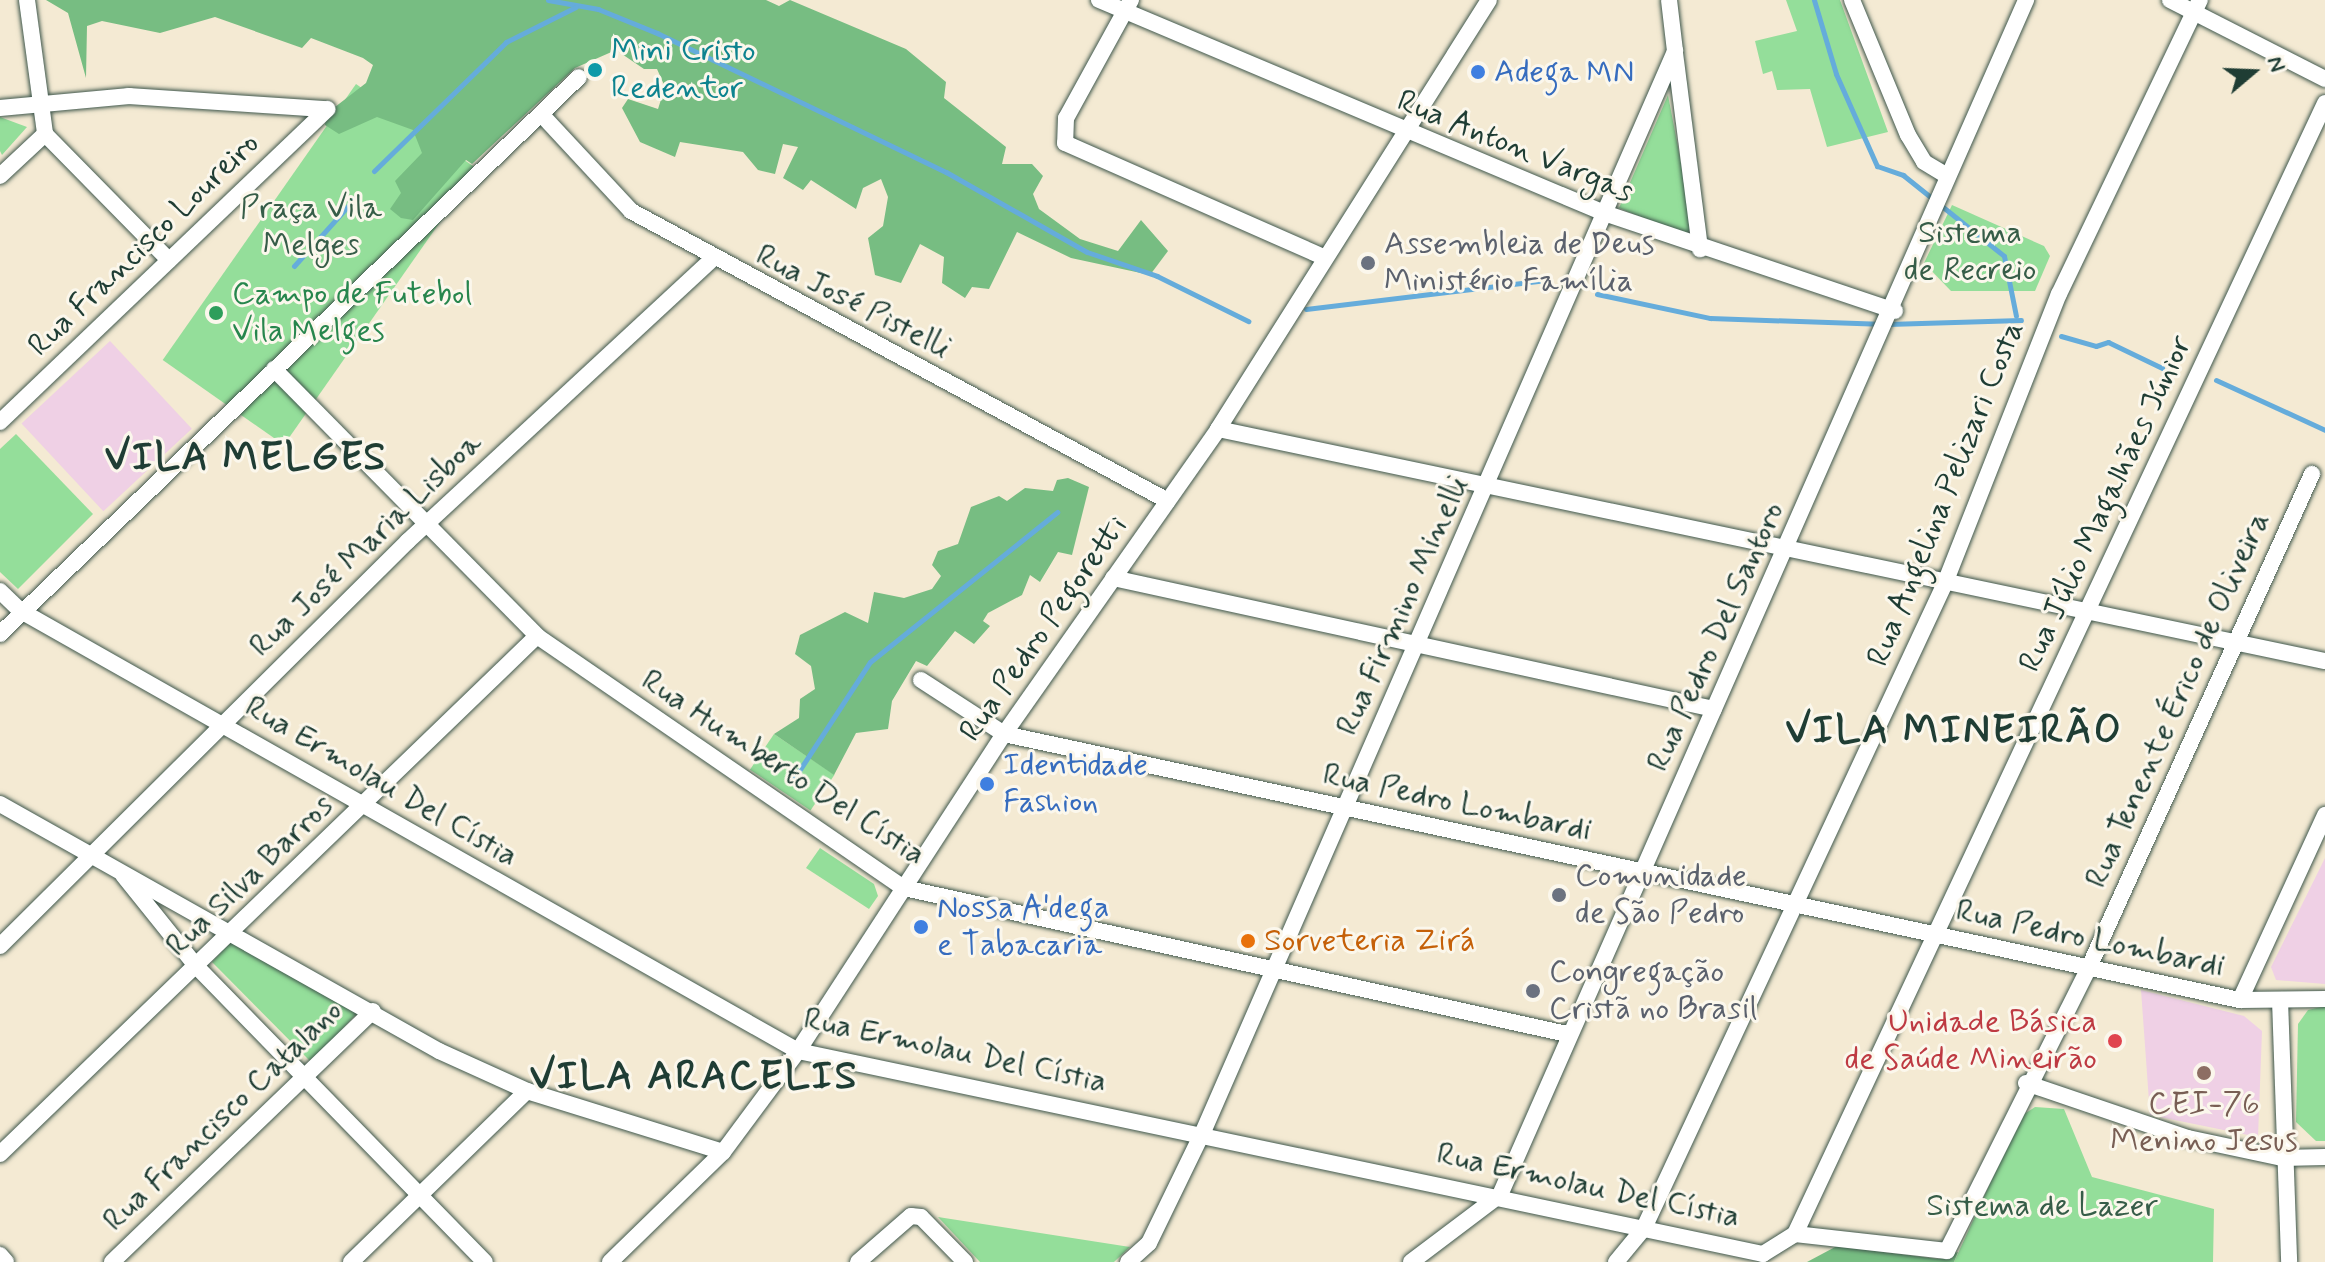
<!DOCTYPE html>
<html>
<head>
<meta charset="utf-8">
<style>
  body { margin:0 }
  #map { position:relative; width:2325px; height:1262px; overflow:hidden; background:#f4ead3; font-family:Mynerve,sans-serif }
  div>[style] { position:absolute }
  .built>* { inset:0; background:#efd0e5; transform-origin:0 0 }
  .green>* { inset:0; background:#94de9a; transform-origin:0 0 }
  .forest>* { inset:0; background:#77bd82 }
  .stream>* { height:5px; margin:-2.5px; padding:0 2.5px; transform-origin:2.5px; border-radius:2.5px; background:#65acdb }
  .roads { filter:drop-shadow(0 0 2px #3f574c) drop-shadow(0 0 2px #3f574c) }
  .street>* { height:16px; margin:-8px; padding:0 8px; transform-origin:8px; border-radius:8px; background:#fff }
  .dots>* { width:22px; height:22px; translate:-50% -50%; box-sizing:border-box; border:4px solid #fbf7ec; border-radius:50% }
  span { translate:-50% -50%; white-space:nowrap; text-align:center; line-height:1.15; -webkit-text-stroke:6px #fbf7ec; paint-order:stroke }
  .culture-label { font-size:32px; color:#0d838f }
  .left { translate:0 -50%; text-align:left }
  .shop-label { font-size:32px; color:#366cbe }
  .street-label { font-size:32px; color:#1f3d34 }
  .park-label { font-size:32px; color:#365d48 }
  .worship-label { font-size:32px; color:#5b616d }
  .leisure-label { font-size:32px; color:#27864d }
  .food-label { font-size:32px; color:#c56008 }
  .health-label { font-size:32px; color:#be3a42 }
  .right { translate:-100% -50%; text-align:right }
  .education-label { font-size:32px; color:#785e54 }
  .district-label { font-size:40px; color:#1f3d34; font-weight:700; letter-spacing:2px }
  .north { position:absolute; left:2213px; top:32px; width:80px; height:80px; -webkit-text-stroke:6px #fbf7ec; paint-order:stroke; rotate:71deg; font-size:22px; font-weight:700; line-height:32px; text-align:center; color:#1f3d34 }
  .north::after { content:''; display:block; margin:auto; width:28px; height:36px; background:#1f3d34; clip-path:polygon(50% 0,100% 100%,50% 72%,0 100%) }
</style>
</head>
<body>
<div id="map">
  <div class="built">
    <i style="left:110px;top:341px;width:120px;height:121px;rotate:47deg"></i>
    <i style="clip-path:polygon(2325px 858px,2325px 984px,2276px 980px,2271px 967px)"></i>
    <i style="clip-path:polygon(2141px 990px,2244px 1016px,2262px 1031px,2258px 1137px,2150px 1115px)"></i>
  </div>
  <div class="green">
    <i style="clip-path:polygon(1786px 0,1840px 0,1888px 132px,1827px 147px,1810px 89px,1777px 90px,1772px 71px,1763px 74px,1755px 41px,1797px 31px)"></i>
    <i style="left:356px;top:84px;width:148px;height:337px;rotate:35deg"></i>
    <i style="clip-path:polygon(1668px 95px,1693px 226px,1685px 235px,1619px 208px)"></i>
    <i style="clip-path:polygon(0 117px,27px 127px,2px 155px,0 151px)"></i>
    <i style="clip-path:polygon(1952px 205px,2044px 246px,2050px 256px,2035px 291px,1951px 291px,1924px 263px)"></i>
    <i style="clip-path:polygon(16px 434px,93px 514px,18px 589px,0 572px,0 449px)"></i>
    <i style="left:774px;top:734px;width:73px;height:43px;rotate:34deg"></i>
    <i style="clip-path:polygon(820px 848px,874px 884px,878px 896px,869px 909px,806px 868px)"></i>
    <i style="clip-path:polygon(238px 934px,360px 1010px,311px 1062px,212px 962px)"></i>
    <i style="clip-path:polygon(2325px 1006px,2325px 1141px,2316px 1141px,2296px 1122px,2298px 1024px,2308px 1010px)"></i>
    <i style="clip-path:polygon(2035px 1107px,2064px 1109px,2092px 1177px,2214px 1209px,2213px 1262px,1954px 1262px,2021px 1116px)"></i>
    <i style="clip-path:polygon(938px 1217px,1130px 1247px,1114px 1262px,980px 1262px)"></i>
  </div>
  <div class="forest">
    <i style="clip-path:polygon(46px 0,766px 0,779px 6px,790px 0,906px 49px,946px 82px,944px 98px,1006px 147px,1002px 164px,1032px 164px,1043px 176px,1033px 194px,1039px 209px,1080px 239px,1118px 251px,1141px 220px,1168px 251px,1150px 275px,1071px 258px,1017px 232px,989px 289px,972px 287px,965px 298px,942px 283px,944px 257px,920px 244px,901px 283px,875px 275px,868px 238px,883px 226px,888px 197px,881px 179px,863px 188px,856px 209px,811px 180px,803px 190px,783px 178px,798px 147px,783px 144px,775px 174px,758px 170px,743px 152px,680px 142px,675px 157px,640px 142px,622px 108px,628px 99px,658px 109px,665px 87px,657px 69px,644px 69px,616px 50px,575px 68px,472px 164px,466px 160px,413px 220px,401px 218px,390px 209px,401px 193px,395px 181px,422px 153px,413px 130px,377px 117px,339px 134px,325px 125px,326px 114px,366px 83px,373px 65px,363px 58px,311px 38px,302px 48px,215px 17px,160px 33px,102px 21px,87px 26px,86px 78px,68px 13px)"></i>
    <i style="clip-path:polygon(1068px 478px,1089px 487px,1072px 555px,1058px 552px,1040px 582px,1030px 575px,1022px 595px,988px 613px,983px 621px,990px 626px,974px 644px,955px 631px,927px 666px,916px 661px,892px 701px,888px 729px,856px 733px,834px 775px,774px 734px,799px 718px,800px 699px,815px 689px,811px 666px,795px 654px,800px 635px,845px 612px,868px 623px,874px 592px,904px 598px,932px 589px,941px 576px,932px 565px,938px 551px,958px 544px,971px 507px,999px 496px,1007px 501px,1025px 488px,1053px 491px,1057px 480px)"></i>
    <i style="clip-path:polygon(1837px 1246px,1938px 1259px,1958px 1252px,1954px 1262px,1807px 1262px)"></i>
  </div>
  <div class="stream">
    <i style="left:548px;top:0;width:51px;rotate:10.2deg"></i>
    <i style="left:598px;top:9px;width:64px;rotate:22.1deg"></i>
    <i style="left:657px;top:33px;width:321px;rotate:25.7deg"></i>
    <i style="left:946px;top:172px;width:162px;rotate:29.6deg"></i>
    <i style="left:1087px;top:252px;width:74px;rotate:18.9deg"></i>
    <i style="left:1157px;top:276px;width:102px;rotate:26.3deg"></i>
    <i style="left:1814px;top:0;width:77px;rotate:73.4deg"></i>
    <i style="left:1836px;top:74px;width:101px;rotate:66deg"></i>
    <i style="left:1877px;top:166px;width:28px;rotate:19deg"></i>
    <i style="left:1903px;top:175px;width:129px;rotate:38.7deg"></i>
    <i style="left:2004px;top:256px;width:61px;rotate:78.7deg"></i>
    <i style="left:374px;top:171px;width:185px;rotate:-44.3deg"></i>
    <i style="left:506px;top:42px;width:78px;rotate:-26.6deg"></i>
    <i style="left:294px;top:266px;width:94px;rotate:-48deg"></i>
    <i style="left:1597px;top:294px;width:116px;rotate:12deg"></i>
    <i style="left:1710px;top:318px;width:168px;rotate:2deg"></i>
    <i style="left:1306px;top:309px;width:242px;rotate:-6.9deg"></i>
    <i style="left:1888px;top:324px;width:133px;rotate:-1.7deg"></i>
    <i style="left:2061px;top:336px;width:36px;rotate:16deg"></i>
    <i style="left:2096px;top:346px;width:13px;rotate:-18deg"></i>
    <i style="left:2108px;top:342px;width:60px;rotate:25.7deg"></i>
    <i style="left:2216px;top:380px;width:120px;rotate:24.6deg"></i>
    <i style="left:795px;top:777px;width:137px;rotate:-56.9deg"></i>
    <i style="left:870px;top:662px;width:240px;rotate:-38.7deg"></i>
  </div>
  <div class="roads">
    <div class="street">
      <i style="left:27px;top:0;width:135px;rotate:82.3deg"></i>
      <i style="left:45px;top:134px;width:177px;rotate:45.5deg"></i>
      <i style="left:1099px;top:0;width:548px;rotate:22.87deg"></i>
      <i style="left:1604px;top:213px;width:307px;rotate:18.6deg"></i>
      <i style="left:1131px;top:0;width:135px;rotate:118.8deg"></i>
      <i style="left:1066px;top:118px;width:25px;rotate:92deg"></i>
      <i style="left:1065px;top:143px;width:283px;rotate:23.8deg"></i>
      <i style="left:1852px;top:0;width:146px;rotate:67.5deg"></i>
      <i style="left:1908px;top:135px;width:31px;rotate:59deg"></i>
      <i style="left:1924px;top:162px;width:26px;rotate:31deg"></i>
      <i style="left:2170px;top:0;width:174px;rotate:27deg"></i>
      <i style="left:1675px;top:53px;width:198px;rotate:82.7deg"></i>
      <i style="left:0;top:108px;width:130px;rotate:-5.3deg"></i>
      <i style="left:129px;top:96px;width:198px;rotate:3.8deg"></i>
      <i style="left:541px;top:114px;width:132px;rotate:47.1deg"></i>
      <i style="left:631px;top:211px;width:610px;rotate:28.37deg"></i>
      <i style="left:0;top:176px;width:62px;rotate:-43deg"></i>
      <i style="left:274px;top:369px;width:375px;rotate:45.4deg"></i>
      <i style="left:537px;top:636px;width:445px;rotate:34.5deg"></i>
      <i style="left:904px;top:888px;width:679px;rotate:12.42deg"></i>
      <i style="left:0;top:422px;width:453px;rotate:-43.7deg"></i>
      <i style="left:1218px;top:429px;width:1131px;rotate:11.84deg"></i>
      <i style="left:1113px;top:578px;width:615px;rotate:12.3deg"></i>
      <i style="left:0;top:591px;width:29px;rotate:44deg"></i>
      <i style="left:21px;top:611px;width:893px;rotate:29.52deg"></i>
      <i style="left:798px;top:1051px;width:986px;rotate:11.88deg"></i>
      <i style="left:1763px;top:1254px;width:38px;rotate:-32deg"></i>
      <i style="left:1795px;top:1234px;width:1249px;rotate:-64.89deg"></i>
      <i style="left:0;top:634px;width:803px;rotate:-43.89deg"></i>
      <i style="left:921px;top:680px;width:99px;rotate:33deg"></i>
      <i style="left:1004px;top:734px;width:1264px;rotate:12.15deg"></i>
      <i style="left:2240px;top:1000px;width:85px;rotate:-0.7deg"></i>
      <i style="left:0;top:804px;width:504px;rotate:29.36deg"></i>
      <i style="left:439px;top:1051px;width:97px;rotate:24.4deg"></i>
      <i style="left:527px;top:1091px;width:205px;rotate:17.3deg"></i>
      <i style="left:123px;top:875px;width:118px;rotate:51.2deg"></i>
      <i style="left:197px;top:967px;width:412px;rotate:45.7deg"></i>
      <i style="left:0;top:946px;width:575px;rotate:-44.79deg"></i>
      <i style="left:408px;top:541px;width:413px;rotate:-42.8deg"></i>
      <i style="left:2240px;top:1000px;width:204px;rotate:-65.3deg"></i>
      <i style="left:2280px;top:1000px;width:262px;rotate:88deg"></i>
      <i style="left:2026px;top:1083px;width:171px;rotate:18.8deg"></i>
      <i style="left:2188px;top:1138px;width:96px;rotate:12deg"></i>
      <i style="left:2282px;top:1158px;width:43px;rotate:-1.3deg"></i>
      <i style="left:0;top:1154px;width:746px;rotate:-43.97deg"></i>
      <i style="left:1795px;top:1234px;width:153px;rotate:6.4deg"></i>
      <i style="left:1947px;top:1251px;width:320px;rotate:-63.4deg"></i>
      <i style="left:2090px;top:965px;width:539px;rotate:-65.67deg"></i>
      <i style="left:0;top:1255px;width:9px;rotate:49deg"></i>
      <i style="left:112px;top:1262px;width:362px;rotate:-43.9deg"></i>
      <i style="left:351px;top:1262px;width:245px;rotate:-44.2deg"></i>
      <i style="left:610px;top:1262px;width:158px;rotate:-44.2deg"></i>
      <i style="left:723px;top:1152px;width:126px;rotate:-53.4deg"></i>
      <i style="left:798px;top:1051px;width:378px;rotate:-57deg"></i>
      <i style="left:1004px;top:734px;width:373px;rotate:-54.9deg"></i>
      <i style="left:1218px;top:429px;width:507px;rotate:-57.72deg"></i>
      <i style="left:858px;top:1262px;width:70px;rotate:-41deg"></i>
      <i style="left:911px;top:1216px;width:10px;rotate:6deg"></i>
      <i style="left:921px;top:1217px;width:63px;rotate:45.6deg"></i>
      <i style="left:1128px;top:1262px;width:28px;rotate:-42deg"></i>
      <i style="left:1149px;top:1243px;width:123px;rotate:-64.1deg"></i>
      <i style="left:1203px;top:1132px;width:1180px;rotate:-66.41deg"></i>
      <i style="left:1675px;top:51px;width:51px;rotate:-96.7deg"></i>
      <i style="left:1411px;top:1262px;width:111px;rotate:-37deg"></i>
      <i style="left:1500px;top:1195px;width:1306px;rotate:-66.24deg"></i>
      <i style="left:1616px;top:1262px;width:44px;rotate:-50.5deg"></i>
      <i style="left:1644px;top:1228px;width:712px;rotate:-64.98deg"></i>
      <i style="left:1945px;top:583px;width:311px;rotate:-68.5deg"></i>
      <i style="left:2059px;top:294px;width:326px;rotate:-64.4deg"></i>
    </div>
  </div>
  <div class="dots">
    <i style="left:595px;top:70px;background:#0f9aa8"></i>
    <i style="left:1478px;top:72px;background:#3f7fe0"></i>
    <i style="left:1368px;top:263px;background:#6b7280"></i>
    <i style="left:216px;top:313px;background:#2e9e5b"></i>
    <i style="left:987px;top:784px;background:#3f7fe0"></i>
    <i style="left:1559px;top:895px;background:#6b7280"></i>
    <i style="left:921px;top:927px;background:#3f7fe0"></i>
    <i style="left:1248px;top:941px;background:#e8710a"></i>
    <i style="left:1533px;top:991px;background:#6b7280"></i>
    <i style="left:2115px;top:1041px;background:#e0444e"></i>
    <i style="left:2204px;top:1073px;background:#8d6e63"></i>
  </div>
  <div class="culture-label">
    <span class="left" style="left:611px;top:70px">Mini Cristo<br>Redentor</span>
  </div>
  <div class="shop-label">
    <span class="left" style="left:1494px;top:72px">Adega MN</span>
    <span class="left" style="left:1003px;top:784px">Identidade<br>Fashion</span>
    <span class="left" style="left:937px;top:927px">Nossa A'dega<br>e Tabacaria</span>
  </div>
  <div class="street-label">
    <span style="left:1515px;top:147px;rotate:22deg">Rua Anton Vargas</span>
    <span style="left:144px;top:245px;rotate:-44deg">Rua Francisco Loureiro</span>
    <span style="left:853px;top:302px;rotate:27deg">Rua José Pistelli</span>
    <span style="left:1946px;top:494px;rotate:-68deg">Rua Angelina Pelizari Costa</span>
    <span style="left:2106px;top:504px;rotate:-65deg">Rua Júlio Magalhães Júnior</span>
    <span style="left:366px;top:545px;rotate:-44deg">Rua José Maria Lisboa</span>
    <span style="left:1403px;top:606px;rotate:-66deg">Rua Firmino Minelli</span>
    <span style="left:1044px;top:629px;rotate:-55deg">Rua Pedro Pegoretti</span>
    <span style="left:1716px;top:637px;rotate:-66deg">Rua Pedro Del Santoro</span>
    <span style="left:2178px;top:700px;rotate:-66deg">Rua Tenente Érico de Oliveira</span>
    <span style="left:783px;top:768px;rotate:33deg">Rua Humberto Del Cístia</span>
    <span style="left:381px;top:782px;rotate:30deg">Rua Ermolau Del Cístia</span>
    <span style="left:1457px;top:803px;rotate:12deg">Rua Pedro Lombardi</span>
    <span style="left:250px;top:876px;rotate:-44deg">Rua Silva Barros</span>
    <span style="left:2090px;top:939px;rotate:12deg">Rua Pedro Lombardi</span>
    <span style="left:955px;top:1051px;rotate:12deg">Rua Ermolau Del Cístia</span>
    <span style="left:223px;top:1116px;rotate:-44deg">Rua Francisco Catalano</span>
    <span style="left:1588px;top:1186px;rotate:12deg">Rua Ermolau Del Cístia</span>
  </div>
  <div class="park-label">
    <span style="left:311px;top:227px">Praça Vila<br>Melges</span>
    <span style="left:1970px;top:252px">Sistema<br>de Recreio</span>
    <span style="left:2042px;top:1206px">Sistema de Lazer</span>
  </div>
  <div class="worship-label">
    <span class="left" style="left:1384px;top:263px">Assembleia de Deus<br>Ministério Família</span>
    <span class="left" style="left:1575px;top:895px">Comunidade<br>de São Pedro</span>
    <span class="left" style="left:1549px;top:991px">Congregação<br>Cristã no Brasil</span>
  </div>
  <div class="leisure-label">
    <span class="left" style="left:232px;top:313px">Campo de Futebol<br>Vila Melges</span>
  </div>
  <div class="food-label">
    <span class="left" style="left:1264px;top:941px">Sorveteria Zirá</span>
  </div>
  <div class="health-label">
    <span class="right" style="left:2097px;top:1041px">Unidade Básica<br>de Saúde Mineirão</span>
  </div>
  <div class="education-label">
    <span style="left:2204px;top:1123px">CEI-76<br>Menino Jesus</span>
  </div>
  <div class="district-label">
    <span style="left:246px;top:458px">VILA MELGES</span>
    <span style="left:1954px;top:731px">VILA MINEIRÃO</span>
    <span style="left:694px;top:1077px">VILA ARACELIS</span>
  </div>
  <div class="north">N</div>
</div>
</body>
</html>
